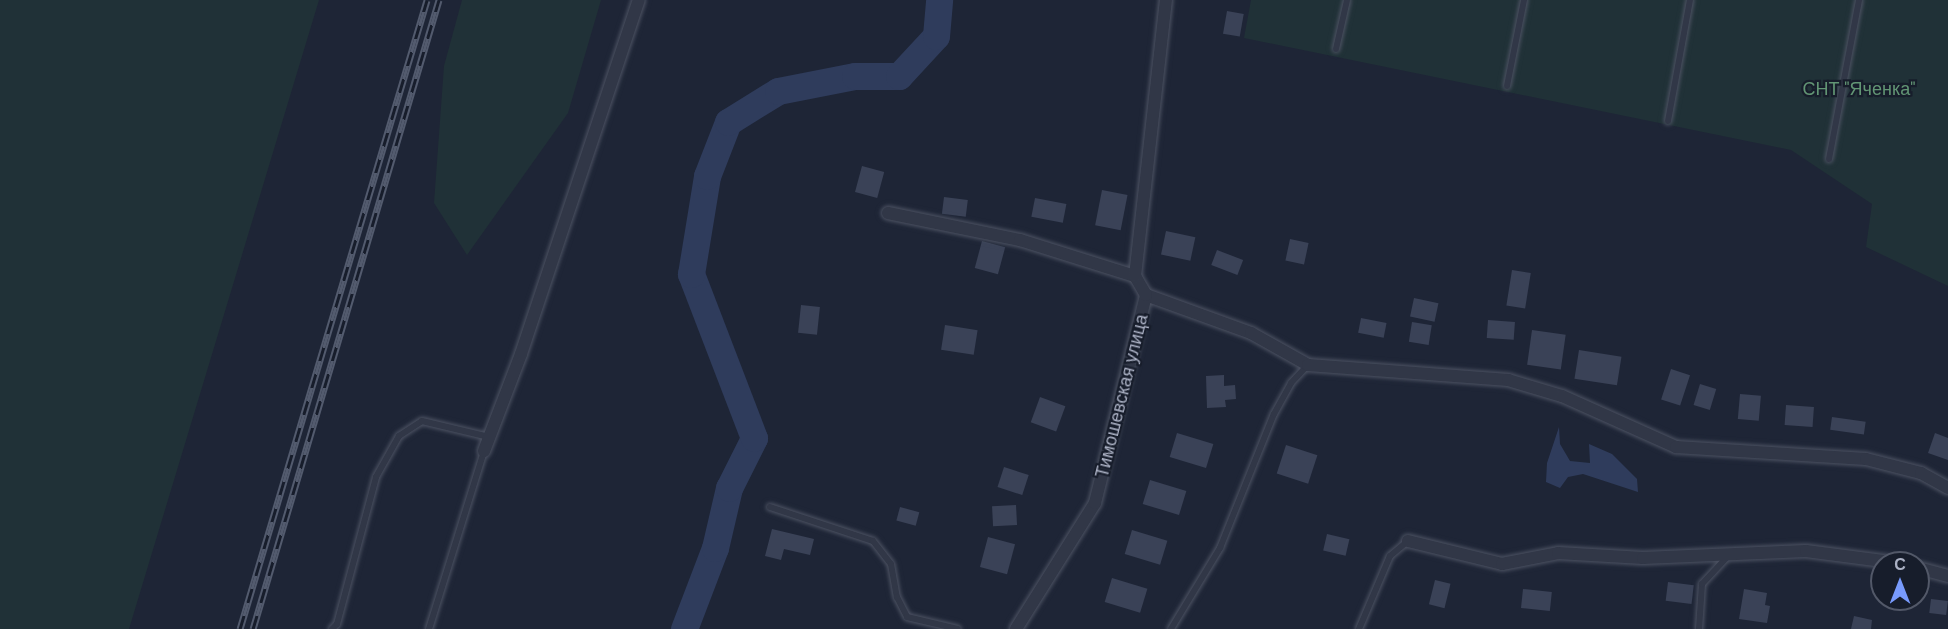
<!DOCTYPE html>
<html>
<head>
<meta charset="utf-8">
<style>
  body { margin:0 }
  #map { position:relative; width:1948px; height:629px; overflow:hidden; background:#1e2536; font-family:"DM Sans",sans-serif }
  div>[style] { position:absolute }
  .green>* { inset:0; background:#203137 }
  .water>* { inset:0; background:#2f3c5c }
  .river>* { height:27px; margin:-13.5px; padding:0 13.5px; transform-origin:13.5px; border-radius:13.5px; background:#2f3c5c }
  .building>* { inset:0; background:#3a4257; transform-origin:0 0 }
  .roads { filter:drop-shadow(0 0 2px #4c5262) drop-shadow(0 0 2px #4c5262) }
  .service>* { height:6px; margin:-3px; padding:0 3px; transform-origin:3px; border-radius:3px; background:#313747 }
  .minor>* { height:12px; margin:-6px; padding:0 6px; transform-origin:6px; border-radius:6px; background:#313747 }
  .rail>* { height:7px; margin-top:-3.5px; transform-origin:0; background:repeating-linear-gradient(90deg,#171d2b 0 14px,#535b6e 0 28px); box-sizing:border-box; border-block:2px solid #535b6e }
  span { translate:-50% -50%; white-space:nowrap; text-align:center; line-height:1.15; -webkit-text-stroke:4.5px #171d2b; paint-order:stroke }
  .park-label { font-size:18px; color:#629574 }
  .street-label { font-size:18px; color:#abb1c4 }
  .north { position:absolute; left:1870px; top:551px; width:60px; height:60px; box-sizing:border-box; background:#171d2b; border:2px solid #525868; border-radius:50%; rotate:0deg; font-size:16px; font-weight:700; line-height:24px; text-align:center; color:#abb1c4 }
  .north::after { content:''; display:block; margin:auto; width:21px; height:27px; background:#789afc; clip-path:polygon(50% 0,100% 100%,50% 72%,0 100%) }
</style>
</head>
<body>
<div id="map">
  <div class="green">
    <i style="clip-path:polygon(0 0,319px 0,129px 629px,0 629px)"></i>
    <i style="clip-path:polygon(462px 0,601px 0,568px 113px,467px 255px,434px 203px,444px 66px)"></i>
    <i style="clip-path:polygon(1251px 0,1948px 0,1948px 286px,1866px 247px,1872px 204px,1791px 150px,1244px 38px)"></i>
  </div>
  <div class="water">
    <i style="clip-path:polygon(1559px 427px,1560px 444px,1570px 461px,1590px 463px,1589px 444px,1612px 454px,1637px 479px,1638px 492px,1583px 474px,1568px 477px,1560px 488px,1546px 482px,1547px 463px)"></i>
  </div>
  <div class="river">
    <i style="left:684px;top:629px;width:87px;rotate:-69.1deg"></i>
    <i style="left:715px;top:548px;width:62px;rotate:-76.9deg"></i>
    <i style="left:729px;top:488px;width:56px;rotate:-63.4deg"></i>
    <i style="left:754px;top:438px;width:176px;rotate:-111deg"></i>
    <i style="left:691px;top:274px;width:99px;rotate:-80.7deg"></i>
    <i style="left:707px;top:176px;width:58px;rotate:-68.7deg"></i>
    <i style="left:728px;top:122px;width:59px;rotate:-31.8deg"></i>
    <i style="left:778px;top:91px;width:78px;rotate:-11deg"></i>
    <i style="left:855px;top:76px;width:44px"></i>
    <i style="left:899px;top:76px;width:54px;rotate:-47.2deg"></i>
    <i style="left:936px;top:36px;width:36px;rotate:-85deg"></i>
  </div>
  <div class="building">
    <i style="left:1227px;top:11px;width:17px;height:23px;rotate:10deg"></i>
    <i style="left:862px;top:166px;width:23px;height:27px;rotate:15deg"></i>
    <i style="left:1102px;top:190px;width:26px;height:36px;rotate:11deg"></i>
    <i style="left:944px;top:197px;width:24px;height:17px;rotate:7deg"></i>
    <i style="left:1035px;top:198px;width:32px;height:19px;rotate:11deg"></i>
    <i style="left:1166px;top:231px;width:30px;height:24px;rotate:12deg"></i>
    <i style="left:1290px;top:239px;width:19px;height:22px;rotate:12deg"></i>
    <i style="left:982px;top:241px;width:24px;height:28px;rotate:15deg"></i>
    <i style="left:1217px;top:250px;width:28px;height:16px;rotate:21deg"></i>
    <i style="left:1512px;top:270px;width:19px;height:36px;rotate:9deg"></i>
    <i style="left:1414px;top:298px;width:25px;height:19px;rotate:12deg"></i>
    <i style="left:801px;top:305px;width:19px;height:28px;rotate:6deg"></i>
    <i style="left:1361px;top:318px;width:26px;height:15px;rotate:11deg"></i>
    <i style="left:1488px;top:320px;width:27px;height:18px;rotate:4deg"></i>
    <i style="left:1412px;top:322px;width:20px;height:20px;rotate:9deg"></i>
    <i style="left:945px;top:325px;width:33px;height:25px;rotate:9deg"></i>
    <i style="left:1532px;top:330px;width:34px;height:35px;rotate:8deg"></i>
    <i style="left:1579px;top:350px;width:43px;height:29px;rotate:9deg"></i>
    <i style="left:1671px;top:369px;width:20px;height:32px;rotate:18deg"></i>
    <i style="clip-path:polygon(1224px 375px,1224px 386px,1235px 385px,1236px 399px,1225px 400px,1226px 407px,1207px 408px,1206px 376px)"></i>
    <i style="left:1700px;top:384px;width:17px;height:22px;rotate:17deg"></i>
    <i style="left:1740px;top:394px;width:21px;height:25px;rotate:5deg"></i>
    <i style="left:1040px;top:397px;width:27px;height:27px;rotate:20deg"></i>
    <i style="left:1786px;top:405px;width:28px;height:20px;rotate:4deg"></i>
    <i style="left:1832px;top:417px;width:34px;height:13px;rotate:8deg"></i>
    <i style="left:1177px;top:433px;width:38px;height:25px;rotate:17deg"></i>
    <i style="clip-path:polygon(1935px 433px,1948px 438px,1948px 460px,1928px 453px)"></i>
    <i style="left:1286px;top:445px;width:33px;height:30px;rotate:18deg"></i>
    <i style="left:1004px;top:467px;width:26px;height:21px;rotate:18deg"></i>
    <i style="left:1150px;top:480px;width:38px;height:25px;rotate:17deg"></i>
    <i style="left:1016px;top:505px;width:20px;height:24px;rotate:87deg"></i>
    <i style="left:900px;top:507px;width:20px;height:14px;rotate:15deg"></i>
    <i style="clip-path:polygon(772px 529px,814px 539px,810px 555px,784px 549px,781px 560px,765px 556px)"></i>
    <i style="left:1132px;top:530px;width:37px;height:25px;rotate:17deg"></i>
    <i style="left:1327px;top:534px;width:23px;height:17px;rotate:13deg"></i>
    <i style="left:988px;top:537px;width:28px;height:31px;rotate:15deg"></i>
    <i style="left:1112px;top:578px;width:37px;height:25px;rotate:17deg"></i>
    <i style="left:1435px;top:580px;width:16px;height:25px;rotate:14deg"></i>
    <i style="left:1668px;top:582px;width:26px;height:19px;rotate:7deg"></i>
    <i style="left:1523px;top:589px;width:29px;height:19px;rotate:6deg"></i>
    <i style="clip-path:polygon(1744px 589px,1767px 593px,1765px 605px,1770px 606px,1767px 623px,1739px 619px)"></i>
    <i style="left:1931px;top:599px;width:17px;height:14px;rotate:7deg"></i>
    <i style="clip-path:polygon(1854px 616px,1872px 620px,1871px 629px,1851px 629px)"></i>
  </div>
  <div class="roads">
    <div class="service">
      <i style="left:1336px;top:49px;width:50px;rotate:-77.3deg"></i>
      <i style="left:1507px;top:86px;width:88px;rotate:-78.8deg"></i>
      <i style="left:1668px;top:121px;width:123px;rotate:-79.7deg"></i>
      <i style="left:1829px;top:159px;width:162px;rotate:-79.3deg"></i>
      <i style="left:770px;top:507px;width:108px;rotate:18.3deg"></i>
      <i style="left:873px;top:541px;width:29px;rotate:52deg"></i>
      <i style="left:891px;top:564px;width:34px;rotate:80deg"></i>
      <i style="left:897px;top:597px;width:22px;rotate:63deg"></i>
      <i style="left:907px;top:617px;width:52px;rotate:13.2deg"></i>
      <i style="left:332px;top:629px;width:7px;rotate:-45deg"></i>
      <i style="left:337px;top:624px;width:152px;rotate:-75.1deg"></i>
      <i style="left:376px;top:477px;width:47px;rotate:-60.7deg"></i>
      <i style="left:399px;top:436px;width:27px;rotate:-33deg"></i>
      <i style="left:422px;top:421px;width:69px;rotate:13.4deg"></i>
      <i style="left:429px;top:629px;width:186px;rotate:-72.8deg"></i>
      <i style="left:1171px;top:629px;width:95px;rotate:-58.8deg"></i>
      <i style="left:1220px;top:548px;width:144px;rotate:-68.1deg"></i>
      <i style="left:1274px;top:414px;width:35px;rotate:-61deg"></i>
      <i style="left:1291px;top:383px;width:25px;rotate:-47deg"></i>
      <i style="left:1359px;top:629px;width:79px;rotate:-67deg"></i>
      <i style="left:1390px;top:556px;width:23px;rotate:-40deg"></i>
      <i style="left:1699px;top:629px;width:45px;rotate:-86.2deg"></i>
      <i style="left:1702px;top:584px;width:40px;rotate:-47deg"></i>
    </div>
    <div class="minor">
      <i style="left:888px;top:213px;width:135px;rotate:11.6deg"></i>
      <i style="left:1020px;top:240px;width:121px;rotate:17.4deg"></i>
      <i style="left:1146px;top:295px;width:112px;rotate:19.9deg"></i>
      <i style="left:1251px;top:333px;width:65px;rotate:29.3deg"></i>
      <i style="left:1308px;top:365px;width:201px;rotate:4.3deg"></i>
      <i style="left:1508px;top:380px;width:56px;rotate:16.5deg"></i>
      <i style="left:1562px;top:396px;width:125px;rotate:24.1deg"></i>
      <i style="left:1676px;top:447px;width:190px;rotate:3.6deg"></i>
      <i style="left:1866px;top:459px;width:57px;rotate:14.3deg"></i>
      <i style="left:1921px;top:473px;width:31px;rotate:29deg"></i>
      <i style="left:484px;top:451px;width:104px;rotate:-69.1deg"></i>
      <i style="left:521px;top:354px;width:373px;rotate:-71.6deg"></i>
      <i style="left:1408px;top:541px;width:97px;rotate:13.7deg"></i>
      <i style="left:1502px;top:564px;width:57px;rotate:-11.1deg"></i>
      <i style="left:1558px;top:553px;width:85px;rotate:3.4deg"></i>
      <i style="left:1643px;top:558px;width:163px;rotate:-2.5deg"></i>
      <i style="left:1806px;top:551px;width:93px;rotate:7.4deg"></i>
      <i style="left:1918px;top:568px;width:31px;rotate:15deg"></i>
      <i style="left:1016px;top:629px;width:149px;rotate:-57.9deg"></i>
      <i style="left:1095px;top:503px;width:214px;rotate:-76.2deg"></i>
      <i style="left:1146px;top:295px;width:22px;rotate:-120deg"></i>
      <i style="left:1135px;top:276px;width:278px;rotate:-83.6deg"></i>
    </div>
  </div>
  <div class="rail">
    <i style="left:240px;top:629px;width:656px;rotate:-73.44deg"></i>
    <i style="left:253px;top:629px;width:656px;rotate:-73.53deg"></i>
  </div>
  <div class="park-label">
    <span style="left:1859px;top:89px">СНТ "Яченка"</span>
  </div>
  <div class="street-label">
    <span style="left:1122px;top:396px;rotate:-76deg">Тимошевская улица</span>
  </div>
  <div class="north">С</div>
</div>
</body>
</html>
